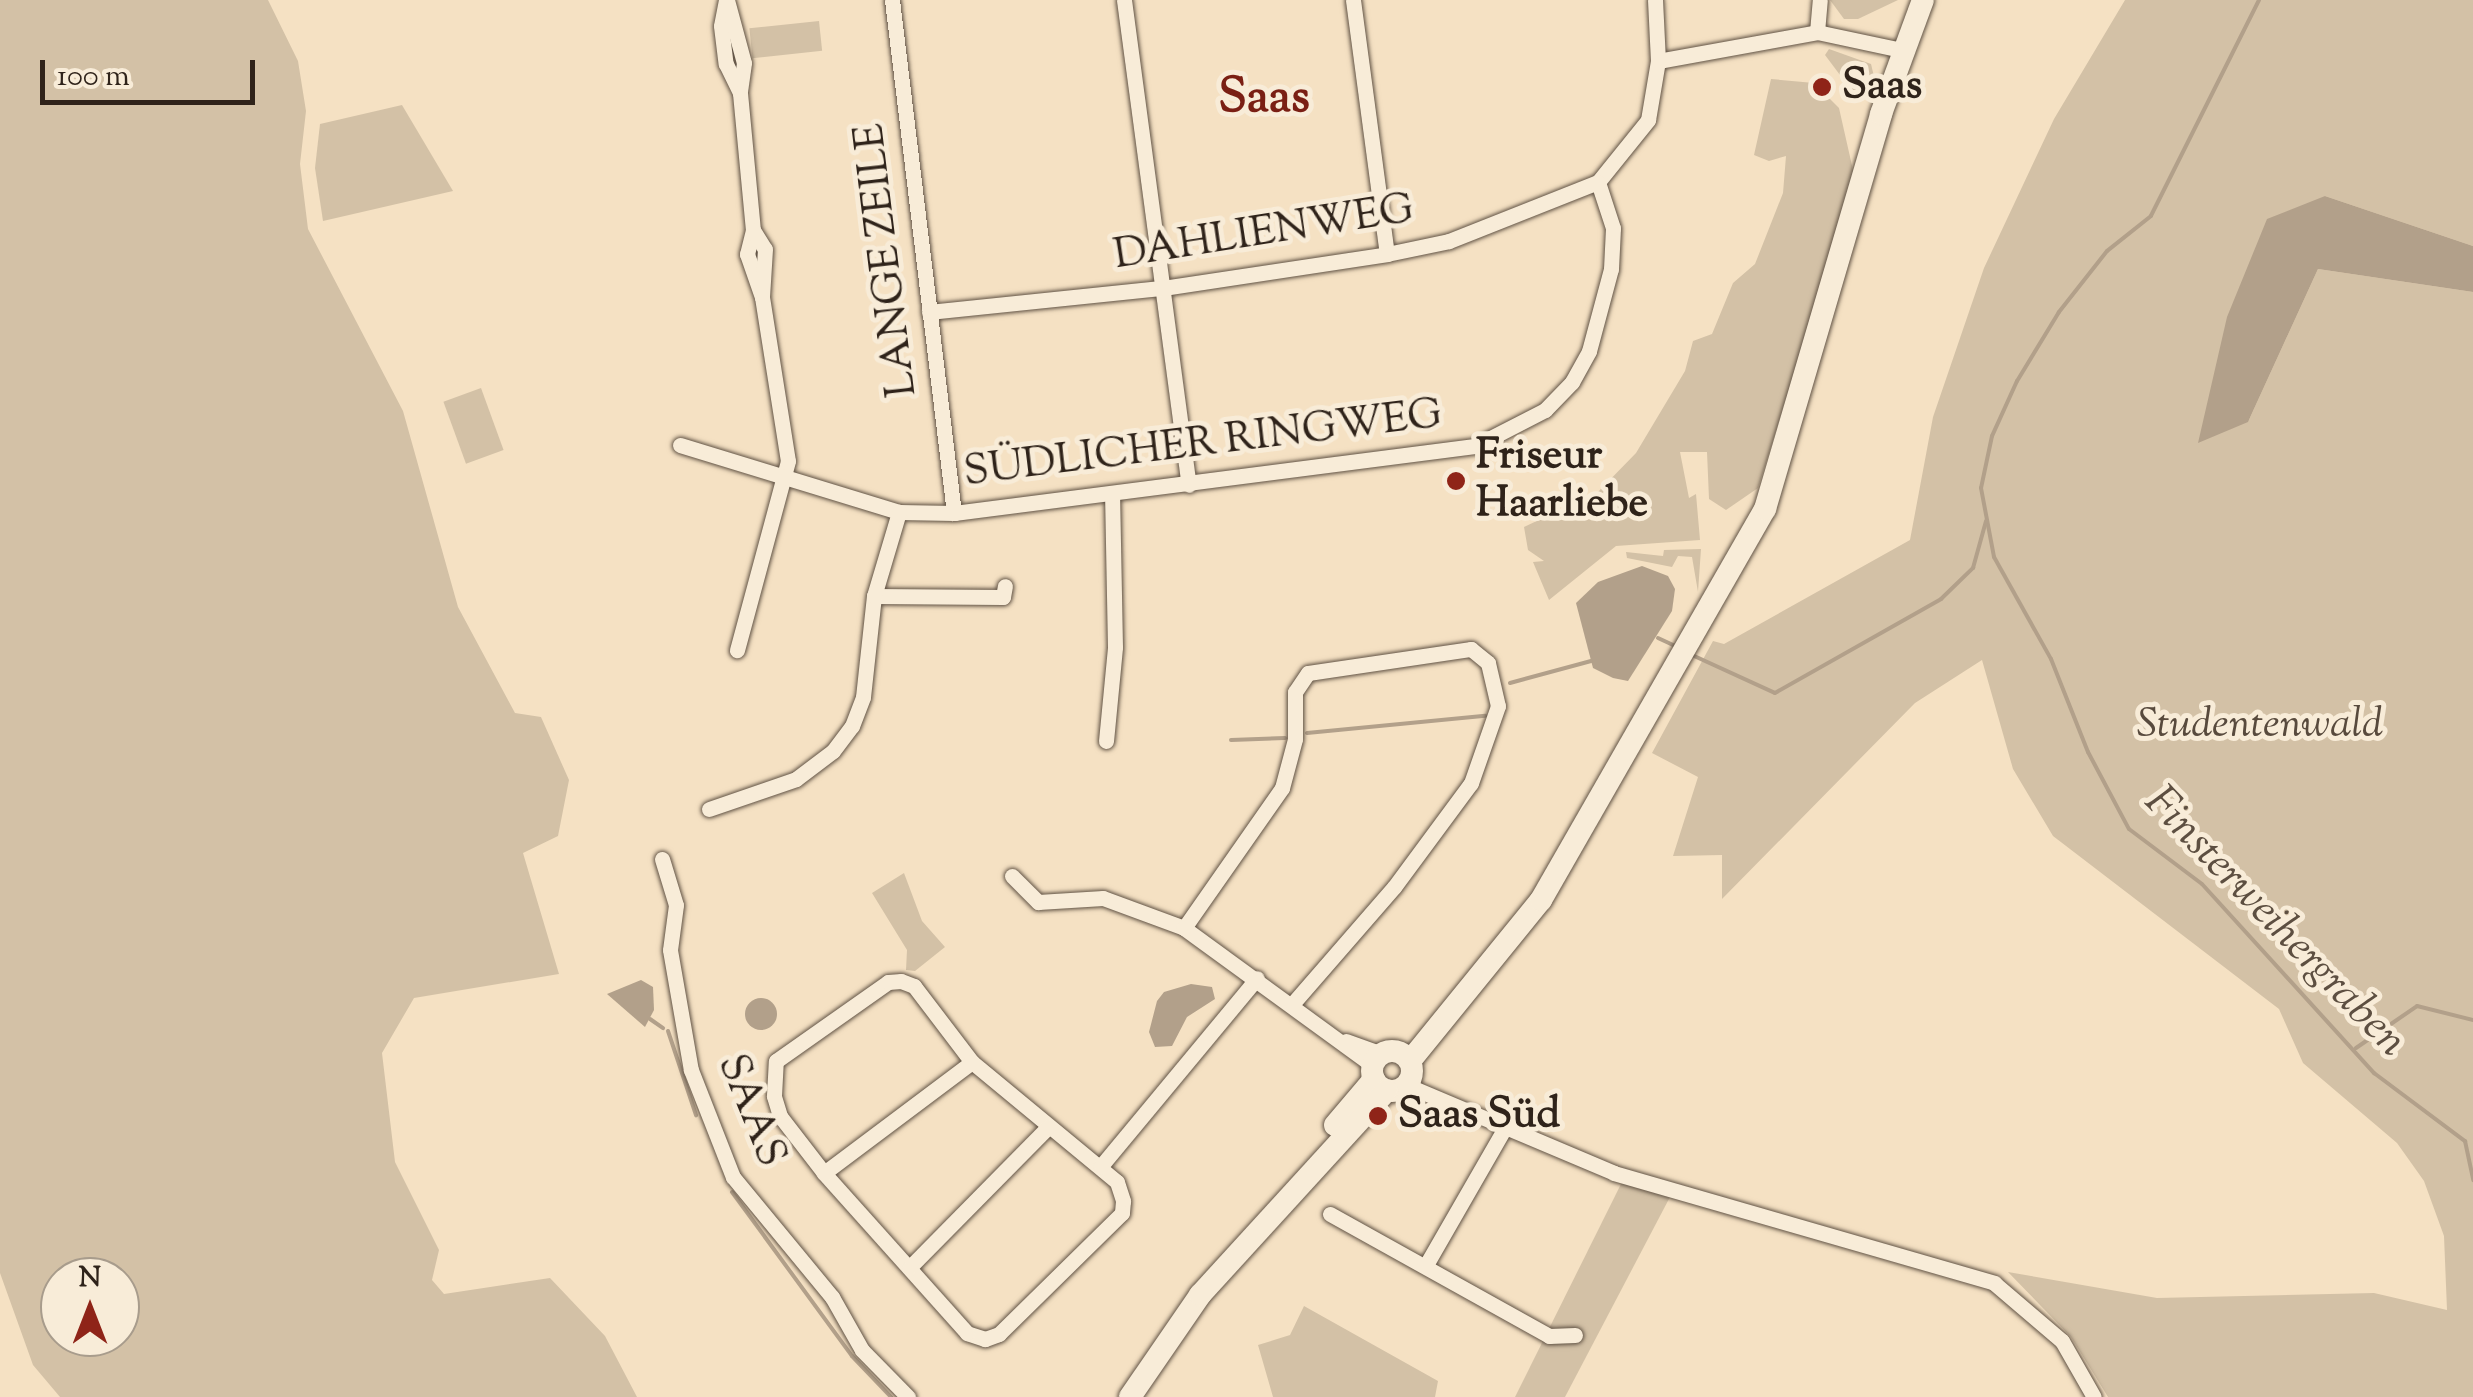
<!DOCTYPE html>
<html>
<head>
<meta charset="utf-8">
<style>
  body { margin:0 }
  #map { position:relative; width:2473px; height:1397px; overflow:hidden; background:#f5e1c3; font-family:"Sorts Mill Goudy",serif }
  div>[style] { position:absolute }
  .green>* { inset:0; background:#d3c1a6; transform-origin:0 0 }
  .water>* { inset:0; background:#b2a08a }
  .round { border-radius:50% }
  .stream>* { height:4px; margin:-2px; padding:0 2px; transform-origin:2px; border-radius:2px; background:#b2a08a }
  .roads { filter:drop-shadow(0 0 2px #605244) drop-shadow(0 0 2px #605244) }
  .street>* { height:15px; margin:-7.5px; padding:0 7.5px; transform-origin:7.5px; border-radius:7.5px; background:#f8ecd8 }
  .secondary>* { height:22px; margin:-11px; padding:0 11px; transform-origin:11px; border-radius:11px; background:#f8ecd8 }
  .secondary>.ring { margin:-11px; padding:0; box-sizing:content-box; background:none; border:22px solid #f8ecd8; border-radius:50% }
  .dots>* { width:28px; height:28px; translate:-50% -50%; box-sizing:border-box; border:5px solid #f8ecd8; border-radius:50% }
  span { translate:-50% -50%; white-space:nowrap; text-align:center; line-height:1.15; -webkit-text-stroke:10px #f8ecd8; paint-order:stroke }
  .poi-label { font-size:42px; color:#2f231a; font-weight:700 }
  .left { translate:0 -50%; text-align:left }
  .street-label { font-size:42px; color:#2f231a }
  .park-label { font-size:42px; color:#584a3d; font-style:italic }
  .water-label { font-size:45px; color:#5d4f41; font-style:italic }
  .quarter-label { font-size:48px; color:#7a1f14; font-weight:700 }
  .north { position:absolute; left:40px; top:1257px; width:100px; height:100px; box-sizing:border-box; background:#f8ecd8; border:2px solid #a89c8c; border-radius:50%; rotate:0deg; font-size:28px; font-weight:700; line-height:40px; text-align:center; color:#2f231a }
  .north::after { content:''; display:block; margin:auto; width:35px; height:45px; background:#8f2418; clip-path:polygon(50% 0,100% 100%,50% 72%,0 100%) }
  .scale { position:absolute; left:40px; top:60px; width:215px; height:45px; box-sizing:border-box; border:5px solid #2f231a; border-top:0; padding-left:12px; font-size:30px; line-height:35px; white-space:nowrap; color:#2f231a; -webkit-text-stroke:8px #f8ecd8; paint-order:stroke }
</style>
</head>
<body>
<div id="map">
  <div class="green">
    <i style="clip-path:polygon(evenodd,0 0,268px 0,298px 61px,306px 111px,300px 164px,308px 229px,403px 411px,458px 607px,515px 713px,541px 717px,569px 780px,558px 836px,523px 853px,559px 974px,414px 998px,382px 1053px,395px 1162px,439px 1250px,432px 1280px,444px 1294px,550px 1278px,605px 1336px,637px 1397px,60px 1397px,33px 1365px,0 1273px,0 0,60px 1277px,120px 1277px,120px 1337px,60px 1337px,60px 1277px)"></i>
    <i style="clip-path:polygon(1830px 0,1898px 0,1858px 19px,1844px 19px)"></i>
    <i style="clip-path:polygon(2125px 0,2473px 0,2473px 246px,2325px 196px,2248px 422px,2318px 269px,2473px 292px,2473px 1397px,2108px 1397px,2071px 1337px,2008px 1272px,2157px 1298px,2374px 1293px,2447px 1310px,2444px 1236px,2424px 1181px,2397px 1143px,2303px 1063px,2279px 1009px,2053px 836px,2013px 769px,1982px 660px,1915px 703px,1722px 899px,1722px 855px,1673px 856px,1698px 777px,1652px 753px,1713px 641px,1724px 644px,1910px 540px,1933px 417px,1984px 268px,2054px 119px)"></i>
    <i style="left:819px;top:21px;width:30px;height:70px;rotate:84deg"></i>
    <i style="clip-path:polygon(1829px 49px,1871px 64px,1877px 89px,1852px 91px,1825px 55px)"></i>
    <i style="clip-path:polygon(1771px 79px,1814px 83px,1839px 108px,1855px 179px,1758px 488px,1726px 510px,1709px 499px,1707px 452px,1680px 452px,1689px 498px,1696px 494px,1700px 540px,1616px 546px,1549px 600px,1533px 562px,1544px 561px,1528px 550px,1524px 527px,1598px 492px,1636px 453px,1685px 371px,1693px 341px,1712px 334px,1733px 283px,1755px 264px,1783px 193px,1786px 156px,1769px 161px,1754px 155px)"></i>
    <i style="clip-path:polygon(402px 105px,453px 191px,323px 221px,315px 168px,320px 124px)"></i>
    <i style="left:481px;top:388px;width:66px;height:40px;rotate:70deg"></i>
    <i style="clip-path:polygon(1701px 549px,1698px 592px,1692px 557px,1678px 556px,1672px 567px,1627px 558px,1626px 552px,1663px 556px,1664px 550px)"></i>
    <i style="clip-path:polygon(904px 873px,922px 921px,945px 947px,915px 971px,906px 970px,907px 950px,872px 893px)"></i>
    <i style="clip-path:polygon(1622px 1182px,1670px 1197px,1565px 1397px,1515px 1397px)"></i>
    <i style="clip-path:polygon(1304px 1306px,1438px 1381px,1435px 1397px,1273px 1397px,1258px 1345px,1290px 1335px)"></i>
  </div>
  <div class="water">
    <i style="clip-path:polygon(2325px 196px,2473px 246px,2473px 292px,2318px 269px,2248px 422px,2198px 443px,2227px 317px,2267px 219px)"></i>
    <i style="clip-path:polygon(1642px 566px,1668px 576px,1675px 589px,1672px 611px,1628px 681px,1613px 678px,1593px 668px,1576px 603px,1598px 582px)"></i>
    <i style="clip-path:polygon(641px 980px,653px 987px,654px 1010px,645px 1027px,607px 994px)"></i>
    <i style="clip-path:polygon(1191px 984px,1212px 987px,1215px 999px,1187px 1017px,1172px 1046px,1155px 1047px,1149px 1032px,1157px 1001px,1164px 992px)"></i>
    <i class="round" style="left:745px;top:998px;width:32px;height:32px"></i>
  </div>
  <div class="stream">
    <i style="left:2259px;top:0;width:241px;rotate:116.6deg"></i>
    <i style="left:2151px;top:216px;width:56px;rotate:141.5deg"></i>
    <i style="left:2107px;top:251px;width:78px;rotate:128.2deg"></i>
    <i style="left:2059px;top:312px;width:81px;rotate:121.3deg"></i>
    <i style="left:2017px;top:381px;width:60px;rotate:114.4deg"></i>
    <i style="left:1992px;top:436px;width:53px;rotate:101.9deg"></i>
    <i style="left:1981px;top:488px;width:70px;rotate:79.3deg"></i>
    <i style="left:1994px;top:557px;width:117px;rotate:60.8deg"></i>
    <i style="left:2051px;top:659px;width:100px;rotate:68.3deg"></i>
    <i style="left:2088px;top:752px;width:87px;rotate:62deg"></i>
    <i style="left:2129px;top:829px;width:91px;rotate:37deg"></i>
    <i style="left:2202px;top:884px;width:256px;rotate:47.7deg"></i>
    <i style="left:2374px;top:1073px;width:114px;rotate:36.8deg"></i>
    <i style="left:2465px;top:1141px;width:40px;rotate:78deg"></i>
    <i style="left:1658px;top:638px;width:19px;rotate:25deg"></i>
    <i style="left:1692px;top:655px;width:91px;rotate:24.6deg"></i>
    <i style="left:1775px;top:693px;width:191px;rotate:-29.5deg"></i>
    <i style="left:1941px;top:599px;width:45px;rotate:-44.1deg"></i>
    <i style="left:1973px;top:568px;width:49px;rotate:-74.5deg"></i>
    <i style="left:1510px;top:683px;width:84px;rotate:-15.2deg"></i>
    <i style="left:1307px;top:733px;width:179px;rotate:-5.5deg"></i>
    <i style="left:1231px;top:740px;width:54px;rotate:-2.1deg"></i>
    <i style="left:650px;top:1019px;width:16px;rotate:35deg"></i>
    <i style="left:668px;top:1031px;width:89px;rotate:71.6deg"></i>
    <i style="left:2356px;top:1048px;width:74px;rotate:-34.5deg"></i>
    <i style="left:2417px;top:1006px;width:58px;rotate:14deg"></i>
    <i style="left:732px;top:1192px;width:203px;rotate:53.8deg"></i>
    <i style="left:852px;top:1356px;width:57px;rotate:46.4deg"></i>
  </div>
  <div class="roads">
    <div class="street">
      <i style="left:726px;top:0;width:26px;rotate:101deg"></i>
      <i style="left:721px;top:26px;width:38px;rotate:83deg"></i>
      <i style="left:726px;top:64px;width:32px;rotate:64deg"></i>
      <i style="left:727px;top:0;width:65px;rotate:74.9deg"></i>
      <i style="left:744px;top:63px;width:30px;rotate:98deg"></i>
      <i style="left:740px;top:93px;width:138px;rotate:84.6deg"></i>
      <i style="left:753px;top:230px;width:25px;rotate:104deg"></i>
      <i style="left:747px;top:254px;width:46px;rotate:70.8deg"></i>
      <i style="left:762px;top:297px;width:166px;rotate:81deg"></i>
      <i style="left:788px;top:461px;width:196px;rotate:105.1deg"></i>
      <i style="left:892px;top:0;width:517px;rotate:83.11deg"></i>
      <i style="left:1124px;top:0;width:489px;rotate:82.4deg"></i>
      <i style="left:1353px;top:0;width:256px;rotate:82.4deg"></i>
      <i style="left:1817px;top:32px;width:32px;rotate:-85deg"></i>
      <i style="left:1658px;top:61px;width:162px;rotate:-10.3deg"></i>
      <i style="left:1817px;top:32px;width:87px;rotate:12deg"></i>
      <i style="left:753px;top:230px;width:22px;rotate:58deg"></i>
      <i style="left:765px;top:249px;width:48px;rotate:93.6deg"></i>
      <i style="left:929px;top:312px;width:235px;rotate:-5.9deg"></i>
      <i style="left:1163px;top:288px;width:227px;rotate:-8.6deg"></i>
      <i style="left:1387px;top:254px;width:63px;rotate:-11.8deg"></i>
      <i style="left:1449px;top:241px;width:160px;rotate:-21.6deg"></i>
      <i style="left:1598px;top:182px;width:80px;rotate:-51.1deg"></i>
      <i style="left:1648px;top:120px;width:60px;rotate:-80.4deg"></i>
      <i style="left:1658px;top:61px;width:61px;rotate:-92.8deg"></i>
      <i style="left:680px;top:445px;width:229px;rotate:17deg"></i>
      <i style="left:899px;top:512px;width:55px;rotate:1deg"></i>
      <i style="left:954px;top:513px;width:525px;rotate:-7.33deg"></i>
      <i style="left:1475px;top:446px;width:79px;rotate:-27.2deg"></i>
      <i style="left:1545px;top:410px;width:39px;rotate:-46deg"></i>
      <i style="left:1572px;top:382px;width:35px;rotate:-61deg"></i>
      <i style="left:1589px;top:351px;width:85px;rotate:-75deg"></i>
      <i style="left:1611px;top:269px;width:41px;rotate:-87.2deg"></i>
      <i style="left:1613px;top:228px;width:48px;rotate:-108.1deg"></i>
      <i style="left:874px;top:596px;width:129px;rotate:0.4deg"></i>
      <i style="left:1003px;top:597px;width:11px;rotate:-80deg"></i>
      <i style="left:1106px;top:741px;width:94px;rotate:-84.5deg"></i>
      <i style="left:1115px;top:647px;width:151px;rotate:-91.1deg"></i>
      <i style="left:709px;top:809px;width:92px;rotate:-19deg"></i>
      <i style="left:796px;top:779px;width:46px;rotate:-37.1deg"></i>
      <i style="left:833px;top:751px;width:31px;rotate:-53deg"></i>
      <i style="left:852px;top:726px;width:31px;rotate:-69deg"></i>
      <i style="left:863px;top:697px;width:102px;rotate:-83.8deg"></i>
      <i style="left:874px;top:596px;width:88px;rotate:-73.4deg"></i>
      <i style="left:662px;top:859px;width:48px;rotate:73.1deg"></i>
      <i style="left:676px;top:905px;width:45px;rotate:97.6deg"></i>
      <i style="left:670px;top:950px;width:122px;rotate:80.1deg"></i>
      <i style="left:691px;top:1070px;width:115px;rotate:68.6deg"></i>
      <i style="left:733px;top:1177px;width:156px;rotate:50.5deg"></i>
      <i style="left:832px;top:1297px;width:61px;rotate:60.5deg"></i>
      <i style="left:862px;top:1350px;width:66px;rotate:45.6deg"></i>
      <i style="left:1012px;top:876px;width:37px;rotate:45deg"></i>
      <i style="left:1038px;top:902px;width:65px;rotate:-3.5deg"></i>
      <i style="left:1103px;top:898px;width:86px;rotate:20.3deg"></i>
      <i style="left:1184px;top:928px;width:234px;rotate:36.1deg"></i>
      <i style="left:1184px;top:928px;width:171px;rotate:-55deg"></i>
      <i style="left:1282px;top:788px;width:51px;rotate:-75.1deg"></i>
      <i style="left:1295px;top:739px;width:47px;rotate:-90deg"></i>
      <i style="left:1295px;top:692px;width:23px;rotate:-56deg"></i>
      <i style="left:1308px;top:673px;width:165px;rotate:-8.4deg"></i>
      <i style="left:1471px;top:649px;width:22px;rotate:39deg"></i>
      <i style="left:1488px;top:663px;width:44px;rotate:76.9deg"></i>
      <i style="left:1498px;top:706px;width:82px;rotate:109.3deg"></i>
      <i style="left:1471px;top:783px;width:129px;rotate:126.5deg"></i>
      <i style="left:1394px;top:887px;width:154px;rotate:131deg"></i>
      <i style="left:901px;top:981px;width:14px;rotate:21deg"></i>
      <i style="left:914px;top:986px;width:96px;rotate:52.7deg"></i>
      <i style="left:972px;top:1062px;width:188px;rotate:39.6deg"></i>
      <i style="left:1117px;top:1182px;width:20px;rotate:72deg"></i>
      <i style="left:1123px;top:1201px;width:12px;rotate:95deg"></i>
      <i style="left:1122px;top:1213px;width:173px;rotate:135.5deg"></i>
      <i style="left:999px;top:1334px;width:15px;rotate:160deg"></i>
      <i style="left:985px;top:1339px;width:19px;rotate:-162deg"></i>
      <i style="left:967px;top:1333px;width:215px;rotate:-131.8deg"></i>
      <i style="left:824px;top:1173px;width:72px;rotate:-127.7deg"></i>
      <i style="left:780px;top:1116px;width:21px;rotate:-107deg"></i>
      <i style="left:774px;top:1096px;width:35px;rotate:-87deg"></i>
      <i style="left:776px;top:1061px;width:137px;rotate:-35.2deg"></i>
      <i style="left:888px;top:982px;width:13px;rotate:-4deg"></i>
      <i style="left:1346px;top:1041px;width:37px;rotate:20deg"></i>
      <i style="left:1406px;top:1085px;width:226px;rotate:22.9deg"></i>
      <i style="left:1614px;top:1173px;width:396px;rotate:16.1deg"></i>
      <i style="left:1994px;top:1283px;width:89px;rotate:40.5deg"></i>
      <i style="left:2062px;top:1341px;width:64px;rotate:60.3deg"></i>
      <i style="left:1101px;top:1166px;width:244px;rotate:-50.3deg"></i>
      <i style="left:824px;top:1173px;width:185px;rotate:-36.9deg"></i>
      <i style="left:1330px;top:1214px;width:251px;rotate:29.1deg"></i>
      <i style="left:1549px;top:1336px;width:26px;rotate:-2deg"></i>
      <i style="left:1426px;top:1265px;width:155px;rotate:-60.1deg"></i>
      <i style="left:910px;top:1267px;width:197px;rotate:-45.4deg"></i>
    </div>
    <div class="secondary">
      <i class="ring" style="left:1372px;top:1051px;width:18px;height:18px"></i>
      <i style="left:1410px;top:1061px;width:208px;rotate:-50.9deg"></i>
      <i style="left:1541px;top:900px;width:451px;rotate:-60.2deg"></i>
      <i style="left:1765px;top:509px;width:412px;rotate:-73.6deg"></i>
      <i style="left:1881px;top:114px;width:121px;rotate:-69.8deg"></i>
      <i style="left:1335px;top:1125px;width:60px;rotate:-49.7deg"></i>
      <i style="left:1130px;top:1397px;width:124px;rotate:-55.5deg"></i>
      <i style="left:1200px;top:1295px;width:277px;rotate:-47.6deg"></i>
    </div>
  </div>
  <div class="dots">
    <i style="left:1822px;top:87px;background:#8f2418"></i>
    <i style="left:1456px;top:481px;background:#8f2418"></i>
    <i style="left:1378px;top:1116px;background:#8f2418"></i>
  </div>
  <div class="poi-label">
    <span class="left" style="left:1842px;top:87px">Saas</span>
    <span class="left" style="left:1476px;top:481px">Friseur<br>Haarliebe</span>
    <span class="left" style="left:1398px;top:1116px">Saas Süd</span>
  </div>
  <div class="street-label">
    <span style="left:1264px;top:234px;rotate:-9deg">DAHLIENWEG</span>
    <span style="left:888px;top:260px;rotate:-97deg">LANGE ZEILE</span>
    <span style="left:1203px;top:445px;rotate:-7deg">SÜDLICHER RINGWEG</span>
    <span style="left:750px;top:1111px;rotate:68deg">SAAS</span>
  </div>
  <div class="park-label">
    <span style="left:2260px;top:726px">Studentenwald</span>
  </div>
  <div class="water-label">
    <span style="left:2274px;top:923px;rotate:46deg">Finsterweihergraben</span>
  </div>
  <div class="quarter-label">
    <span style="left:1264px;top:100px">Saas</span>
  </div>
  <div class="north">N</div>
  <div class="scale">100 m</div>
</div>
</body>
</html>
